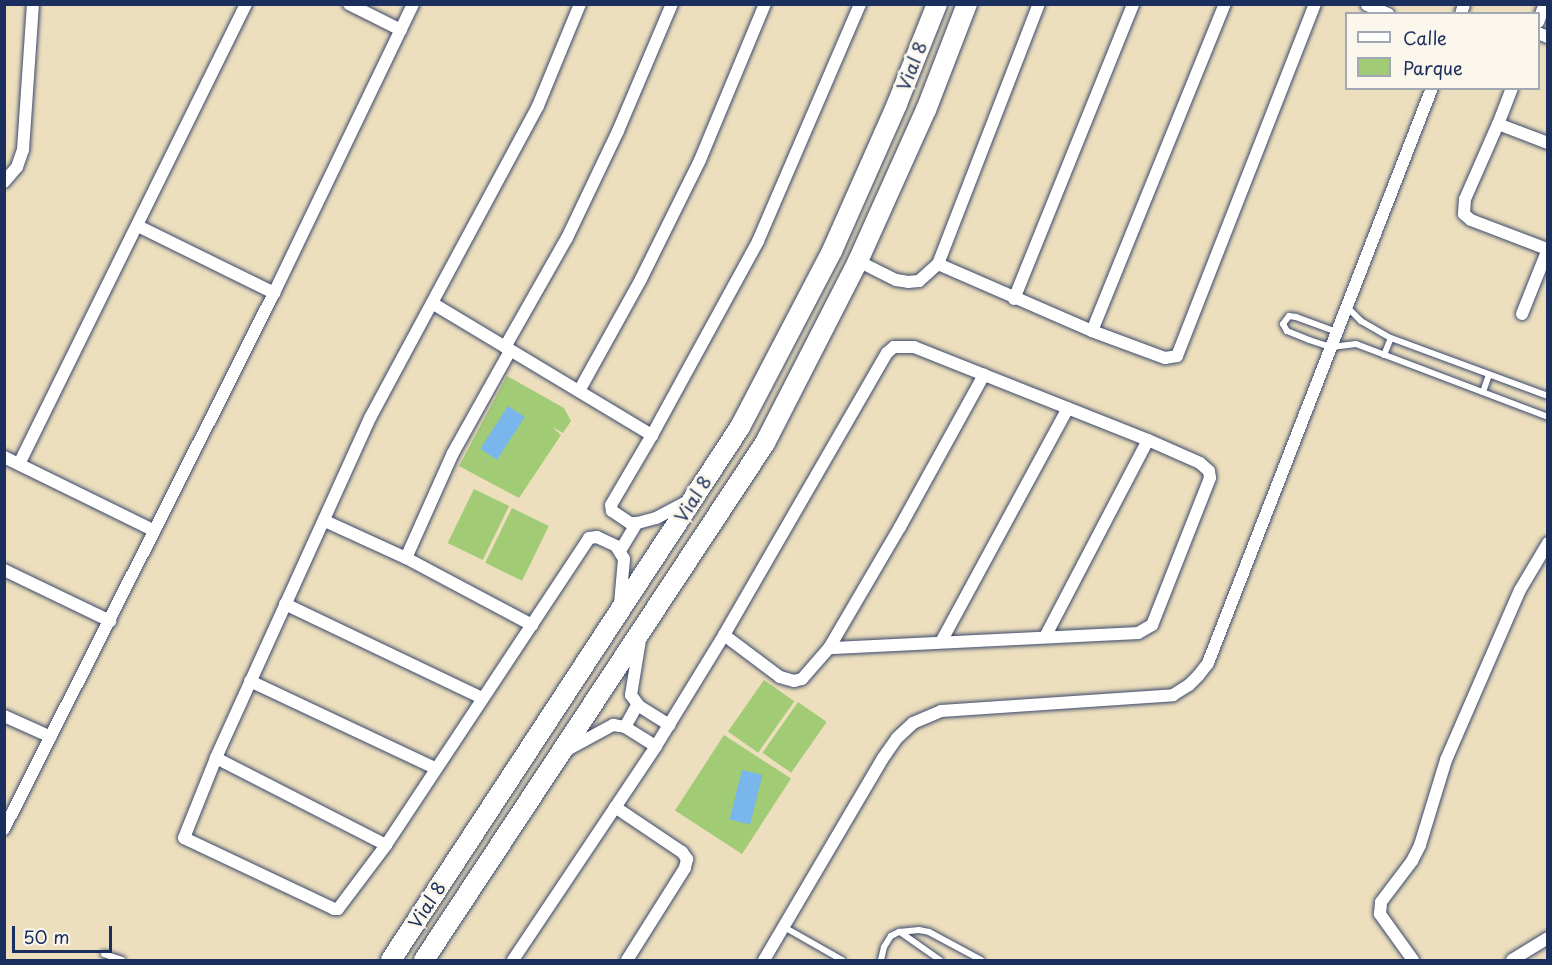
<!DOCTYPE html>
<html>
<head>
<meta charset="utf-8">
<style>
  body { margin:0 }
  #map { position:relative; width:1552px; height:965px; overflow:hidden; background:#eddfbd; font-family:"Playpen Sans",sans-serif }
  div>[style] { position:absolute }
  .green>* { inset:0; background:#a2cb76; transform-origin:0 0 }
  .water>* { inset:0; background:#79b6ec; transform-origin:0 0 }
  .roads { filter:drop-shadow(0 0 2px #3a496c) drop-shadow(0 0 2px #3a496c) }
  .lane>* { height:6px; margin:-3px; padding:0 3px; transform-origin:3px; border-radius:3px; background:#fff }
  .street>* { height:12px; margin:-6px; padding:0 6px; transform-origin:6px; border-radius:6px; background:#fff }
  .primary>* { height:20px; margin:-10px; padding:0 10px; transform-origin:10px; border-radius:10px; background:#fff }
  span { translate:-50% -50%; white-space:nowrap; text-align:center; line-height:1.15; -webkit-text-stroke:6px #fbf7ec; paint-order:stroke }
  .street-label { font-size:18px; color:#1b2f5e }
  .frame { position:absolute; inset:0; border:6px solid #1b2f5e; pointer-events:none }
  .legend { position:absolute; left:1345px; top:12px; width:195px; height:78px; box-sizing:border-box; background:#fbf7ec; border:2px solid #a1a7b3; margin:0; padding:8px 10px; list-style:none; font-size:18px; color:#1b2f5e }
  .legend li { display:flex; align-items:center; gap:12px; height:30px }
  .legend b { width:30px; border:2px solid #a1a7b3 }
  .scale { position:absolute; left:12px; top:926px; width:100px; height:27px; box-sizing:border-box; border:3px solid #1b2f5e; border-top:0; padding-left:8px; font-size:18px; line-height:21px; white-space:nowrap; color:#1b2f5e; -webkit-text-stroke:4px #fbf7ec; paint-order:stroke }
</style>
</head>
<body>
<div id="map">
  <div class="green">
    <i style="clip-path:polygon(507px 376px,564px 408px,571px 421px,563px 433px,552px 427px,561px 435px,519px 498px,459px 466px)"></i>
    <i style="left:474px;top:489px;width:39px;height:60px;rotate:26deg"></i>
    <i style="left:512px;top:508px;width:41px;height:61px;rotate:26deg"></i>
    <i style="left:764px;top:680px;width:37px;height:63px;rotate:35deg"></i>
    <i style="left:798px;top:702px;width:35px;height:62px;rotate:35deg"></i>
    <i style="left:724px;top:735px;width:80px;height:90px;rotate:33deg"></i>
  </div>
  <div class="water">
    <i style="left:508px;top:406px;width:20px;height:51px;rotate:33deg"></i>
    <i style="left:742px;top:770px;width:21px;height:51px;rotate:14deg"></i>
  </div>
  <div class="roads">
    <div class="lane">
      <i style="left:1347px;top:307px;width:20px;rotate:45deg"></i>
      <i style="left:1361px;top:321px;width:34px;rotate:30deg"></i>
      <i style="left:1391px;top:338px;width:167px;rotate:20.3deg"></i>
      <i style="left:1337px;top:332px;width:44px;rotate:-159.9deg"></i>
      <i style="left:1296px;top:317px;width:7px;rotate:-172deg"></i>
      <i style="left:1289px;top:316px;width:10px;rotate:127deg"></i>
      <i style="left:1283px;top:324px;width:8px;rotate:60deg"></i>
      <i style="left:1287px;top:331px;width:24px;rotate:22deg"></i>
      <i style="left:1309px;top:340px;width:23px;rotate:18deg"></i>
      <i style="left:1331px;top:347px;width:25px;rotate:-7deg"></i>
      <i style="left:1356px;top:344px;width:205px;rotate:20.8deg"></i>
      <i style="left:1384px;top:355px;width:18px;rotate:-68deg"></i>
      <i style="left:1483px;top:392px;width:18px;rotate:-71deg"></i>
      <i style="left:784px;top:927px;width:67px;rotate:29.6deg"></i>
      <i style="left:900px;top:932px;width:49px;rotate:35deg"></i>
      <i style="left:104px;top:954px;width:19px;rotate:18deg"></i>
      <i style="left:881px;top:960px;width:13px;rotate:-77deg"></i>
      <i style="left:884px;top:947px;width:13px;rotate:-58deg"></i>
      <i style="left:891px;top:936px;width:9px;rotate:-27deg"></i>
      <i style="left:899px;top:932px;width:20px;rotate:-6deg"></i>
      <i style="left:919px;top:930px;width:10px;rotate:11deg"></i>
      <i style="left:929px;top:932px;width:59px;rotate:28.3deg"></i>
    </div>
    <div class="street">
      <i style="left:349px;top:4px;width:58px;rotate:26.6deg"></i>
      <i style="left:580px;top:4px;width:110px;rotate:112.4deg"></i>
      <i style="left:538px;top:106px;width:354px;rotate:118.3deg"></i>
      <i style="left:370px;top:418px;width:373px;rotate:114.4deg"></i>
      <i style="left:216px;top:758px;width:86px;rotate:111.8deg"></i>
      <i style="left:184px;top:838px;width:166px;rotate:25.3deg"></i>
      <i style="left:334px;top:909px;width:4px"></i>
      <i style="left:338px;top:909px;width:80px;rotate:-53.1deg"></i>
      <i style="left:386px;top:845px;width:368px;rotate:-56.5deg"></i>
      <i style="left:589px;top:538px;width:8px;rotate:-7deg"></i>
      <i style="left:597px;top:537px;width:21px;rotate:25deg"></i>
      <i style="left:616px;top:546px;width:15px;rotate:58deg"></i>
      <i style="left:624px;top:559px;width:45px;rotate:95.1deg"></i>
      <i style="left:1367px;top:5px;width:23px;rotate:23deg"></i>
      <i style="left:1461px;top:14px;width:10px;rotate:-73deg"></i>
      <i style="left:1538px;top:22px;width:19px;rotate:-69deg"></i>
      <i style="left:1538px;top:33px;width:11px;rotate:22deg"></i>
      <i style="left:1512px;top:88px;width:39px;rotate:111deg"></i>
      <i style="left:1498px;top:124px;width:53px;rotate:20.8deg"></i>
      <i style="left:1498px;top:124px;width:82px;rotate:113.7deg"></i>
      <i style="left:1465px;top:199px;width:15px;rotate:94deg"></i>
      <i style="left:1464px;top:214px;width:9px;rotate:41deg"></i>
      <i style="left:1471px;top:220px;width:81px;rotate:20.9deg"></i>
      <i style="left:4px;top:182px;width:20px;rotate:-49deg"></i>
      <i style="left:17px;top:167px;width:18px;rotate:-71deg"></i>
      <i style="left:23px;top:150px;width:146px;rotate:-86.1deg"></i>
      <i style="left:138px;top:226px;width:152px;rotate:26.2deg"></i>
      <i style="left:858px;top:261px;width:42px;rotate:26.6deg"></i>
      <i style="left:896px;top:280px;width:12px;rotate:9deg"></i>
      <i style="left:908px;top:282px;width:11px;rotate:-5deg"></i>
      <i style="left:919px;top:281px;width:25px;rotate:-42deg"></i>
      <i style="left:938px;top:264px;width:279px;rotate:-68.8deg"></i>
      <i style="left:938px;top:264px;width:168px;rotate:23.5deg"></i>
      <i style="left:1092px;top:331px;width:78px;rotate:20.3deg"></i>
      <i style="left:1165px;top:358px;width:12px;rotate:-9deg"></i>
      <i style="left:1177px;top:356px;width:378px;rotate:-68.6deg"></i>
      <i style="left:1014px;top:299px;width:318px;rotate:-68deg"></i>
      <i style="left:432px;top:303px;width:257px;rotate:31deg"></i>
      <i style="left:1522px;top:314px;width:70px;rotate:-68.2deg"></i>
      <i style="left:1092px;top:331px;width:353px;rotate:-67.9deg"></i>
      <i style="left:505px;top:347px;width:125px;rotate:-60.4deg"></i>
      <i style="left:567px;top:238px;width:119px;rotate:-64.5deg"></i>
      <i style="left:618px;top:131px;width:138px;rotate:-67deg"></i>
      <i style="left:579px;top:391px;width:128px;rotate:-61deg"></i>
      <i style="left:641px;top:279px;width:133px;rotate:-63.6deg"></i>
      <i style="left:700px;top:160px;width:169px;rotate:-67.4deg"></i>
      <i style="left:4px;top:457px;width:166px;rotate:26.1deg"></i>
      <i style="left:19px;top:464px;width:513px;rotate:-63.73deg"></i>
      <i style="left:690px;top:500px;width:38px;rotate:152deg"></i>
      <i style="left:656px;top:518px;width:20px;rotate:165deg"></i>
      <i style="left:637px;top:523px;width:7px;rotate:180deg"></i>
      <i style="left:630px;top:523px;width:22px;rotate:-146deg"></i>
      <i style="left:612px;top:511px;width:6px;rotate:-99deg"></i>
      <i style="left:611px;top:505px;width:81px;rotate:-59.6deg"></i>
      <i style="left:652px;top:435px;width:221px;rotate:-61.3deg"></i>
      <i style="left:758px;top:241px;width:258px;rotate:-66.7deg"></i>
      <i style="left:325px;top:521px;width:89px;rotate:24.6deg"></i>
      <i style="left:406px;top:558px;width:143px;rotate:28deg"></i>
      <i style="left:620px;top:551px;width:33px;rotate:-59deg"></i>
      <i style="left:406px;top:558px;width:115px;rotate:-65.9deg"></i>
      <i style="left:453px;top:453px;width:117px;rotate:-60.8deg"></i>
      <i style="left:4px;top:570px;width:118px;rotate:25.7deg"></i>
      <i style="left:285px;top:604px;width:218px;rotate:25.5deg"></i>
      <i style="left:1045px;top:637px;width:222px;rotate:-62.4deg"></i>
      <i style="left:640px;top:640px;width:56px;rotate:99.3deg"></i>
      <i style="left:631px;top:695px;width:14px;rotate:54deg"></i>
      <i style="left:639px;top:706px;width:36px;rotate:32deg"></i>
      <i style="left:941px;top:642px;width:266px;rotate:-61.5deg"></i>
      <i style="left:829px;top:648px;width:140px;rotate:-59.6deg"></i>
      <i style="left:900px;top:527px;width:174px;rotate:-61.1deg"></i>
      <i style="left:250px;top:681px;width:204px;rotate:25.2deg"></i>
      <i style="left:4px;top:716px;width:51px;rotate:24.1deg"></i>
      <i style="left:625px;top:727px;width:26px;rotate:-61deg"></i>
      <i style="left:565px;top:751px;width:55px;rotate:-28.4deg"></i>
      <i style="left:613px;top:725px;width:12px;rotate:9deg"></i>
      <i style="left:625px;top:727px;width:36px;rotate:32deg"></i>
      <i style="left:216px;top:758px;width:191px;rotate:27.1deg"></i>
      <i style="left:615px;top:807px;width:81px;rotate:33.9deg"></i>
      <i style="left:682px;top:852px;width:9px;rotate:54deg"></i>
      <i style="left:687px;top:859px;width:9px;rotate:103deg"></i>
      <i style="left:685px;top:868px;width:109px;rotate:122.2deg"></i>
      <i style="left:4px;top:829px;width:600px;rotate:-63.26deg"></i>
      <i style="left:274px;top:293px;width:321px;rotate:-64.3deg"></i>
      <i style="left:513px;top:960px;width:257px;rotate:-56.2deg"></i>
      <i style="left:656px;top:746px;width:130px;rotate:-58.5deg"></i>
      <i style="left:724px;top:635px;width:326px;rotate:-60deg"></i>
      <i style="left:887px;top:353px;width:9px;rotate:-41deg"></i>
      <i style="left:894px;top:347px;width:20px"></i>
      <i style="left:914px;top:347px;width:252px;rotate:21.7deg"></i>
      <i style="left:1148px;top:440px;width:57px;rotate:23.9deg"></i>
      <i style="left:1200px;top:463px;width:12px;rotate:42deg"></i>
      <i style="left:1209px;top:471px;width:7px;rotate:82deg"></i>
      <i style="left:1210px;top:478px;width:158px;rotate:111.5deg"></i>
      <i style="left:1152px;top:625px;width:16px;rotate:150deg"></i>
      <i style="left:1138px;top:633px;width:309px;rotate:177.2deg"></i>
      <i style="left:829px;top:648px;width:41px;rotate:131.1deg"></i>
      <i style="left:802px;top:679px;width:8px;rotate:166deg"></i>
      <i style="left:794px;top:681px;width:15px;rotate:-164deg"></i>
      <i style="left:780px;top:677px;width:70px;rotate:-143.1deg"></i>
      <i style="left:764px;top:960px;width:234px;rotate:-59.5deg"></i>
      <i style="left:883px;top:758px;width:24px;rotate:-55deg"></i>
      <i style="left:897px;top:738px;width:22px;rotate:-43deg"></i>
      <i style="left:913px;top:723px;width:30px;rotate:-23deg"></i>
      <i style="left:941px;top:711px;width:233px;rotate:-3.9deg"></i>
      <i style="left:1173px;top:695px;width:19px;rotate:-32deg"></i>
      <i style="left:1189px;top:685px;width:13px;rotate:-45deg"></i>
      <i style="left:1198px;top:676px;width:16px;rotate:-52deg"></i>
      <i style="left:1208px;top:663px;width:617px;rotate:-68.72deg"></i>
      <i style="left:1413px;top:960px;width:57px;rotate:-125.7deg"></i>
      <i style="left:1380px;top:914px;width:12px;rotate:-85deg"></i>
      <i style="left:1381px;top:902px;width:51px;rotate:-52.9deg"></i>
      <i style="left:1412px;top:861px;width:18px;rotate:-63deg"></i>
      <i style="left:1420px;top:845px;width:89px;rotate:-73deg"></i>
      <i style="left:1446px;top:760px;width:185px;rotate:-66.5deg"></i>
      <i style="left:1520px;top:590px;width:55px;rotate:-59.2deg"></i>
      <i style="left:1512px;top:960px;width:42px;rotate:-31.4deg"></i>
    </div>
    <div class="primary">
      <i style="left:391px;top:960px;width:637px;rotate:-56.78deg"></i>
      <i style="left:740px;top:427px;width:199px;rotate:-62.4deg"></i>
      <i style="left:832px;top:251px;width:161px;rotate:-66.1deg"></i>
      <i style="left:897px;top:104px;width:108px;rotate:-68.2deg"></i>
      <i style="left:424px;top:960px;width:619px;rotate:-56.59deg"></i>
      <i style="left:765px;top:443px;width:204px;rotate:-62.9deg"></i>
      <i style="left:858px;top:261px;width:166px;rotate:-65.8deg"></i>
      <i style="left:926px;top:110px;width:114px;rotate:-68.9deg"></i>
    </div>
  </div>
  <div class="street-label">
    <span style="left:912px;top:66px;rotate:-68deg">Vial 8</span>
    <span style="left:693px;top:499px;rotate:-57deg">Vial 8</span>
    <span style="left:427px;top:905px;rotate:-57deg">Vial 8</span>
  </div>
  <div class="frame"></div>
  <ul class="legend">
  <li><b style="height:8px;background:#fff"></b>Calle</li>
  <li><b style="height:16px;background:#a2cb76"></b>Parque</li>
  </ul>
  <div class="scale">50 m</div>
</div>
</body>
</html>
